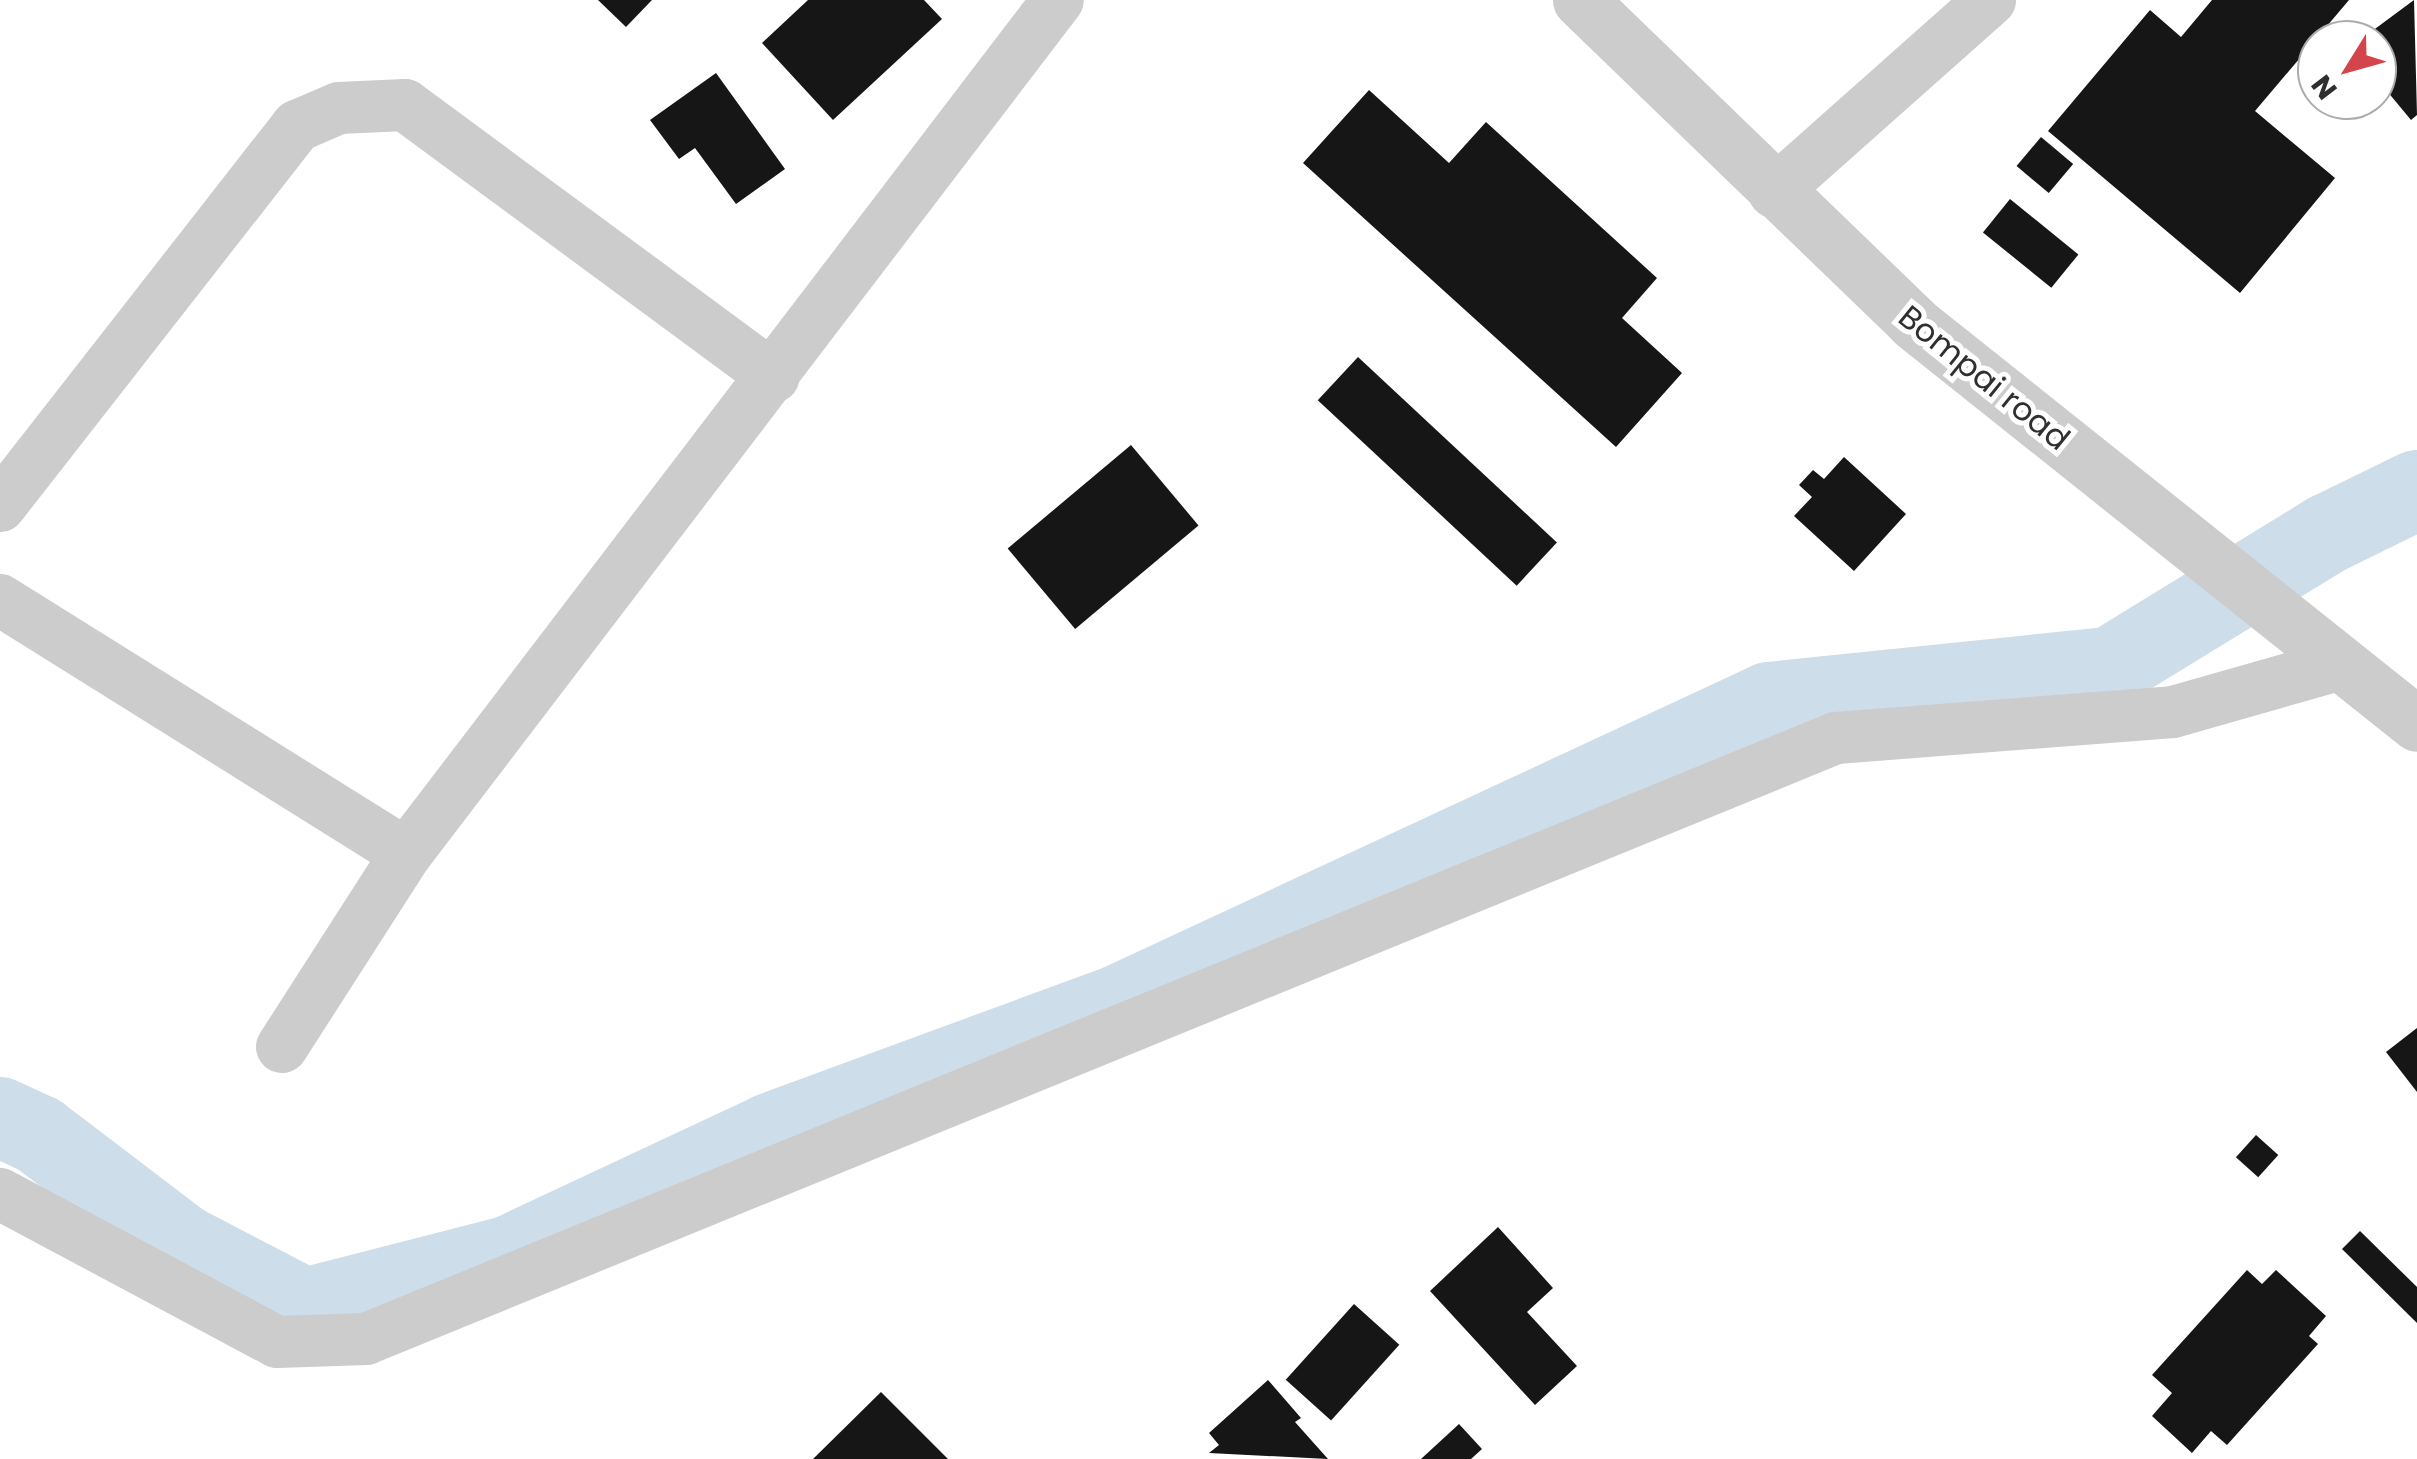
<!DOCTYPE html>
<html>
<head>
<meta charset="utf-8">
<style>
  body { margin:0 }
  #map { position:relative; width:2417px; height:1459px; overflow:hidden; background:#fff; font-family:Poppins,sans-serif }
  div>[style] { position:absolute }
  .river>* { height:80px; margin:-40px; padding:0 40px; transform-origin:40px; border-radius:40px; background:#cddde9 }
  .building>* { inset:0; background:#161616; transform-origin:0 0 }
  .minor>* { height:52px; margin:-26px; padding:0 26px; transform-origin:26px; border-radius:26px; background:#ccc }
  .tertiary>* { height:55px; margin:-27.5px; padding:0 27.5px; transform-origin:27.5px; border-radius:27.5px; background:#ccc }
  span { translate:-50% -50%; white-space:nowrap; text-align:center; line-height:1.15; -webkit-text-stroke:10px #fff; paint-order:stroke }
  .street-label { font-size:32px; color:#2f2f2f }
  .north { position:absolute; left:2297px; top:20px; width:100px; height:100px; box-sizing:border-box; background:#fff; border:2px solid #acacac; border-radius:50%; rotate:233deg; font-size:28px; font-weight:700; line-height:40px; text-align:center; color:#2f2f2f }
  .north::after { content:''; display:block; margin:auto; width:35px; height:45px; background:#d4444b; clip-path:polygon(50% 0,100% 100%,50% 72%,0 100%) }
</style>
</head>
<body>
<div id="map">
  <div class="river">
    <i style="left:0;top:1117px;width:43px;rotate:24.8deg"></i>
    <i style="left:39px;top:1135px;width:180px;rotate:37.3deg"></i>
    <i style="left:182px;top:1244px;width:139px;rotate:27.5deg"></i>
    <i style="left:305px;top:1308px;width:210px;rotate:-14.4deg"></i>
    <i style="left:508px;top:1256px;width:289px;rotate:-25.1deg"></i>
    <i style="left:770px;top:1133px;width:373px;rotate:-20.2deg"></i>
    <i style="left:1120px;top:1004px;width:716px;rotate:-24.95deg"></i>
    <i style="left:1769px;top:702px;width:343px;rotate:-5.9deg"></i>
    <i style="left:2110px;top:667px;width:257px;rotate:-31.5deg"></i>
    <i style="left:2329px;top:533px;width:98px;rotate:-26deg"></i>
  </div>
  <div class="building">
    <i style="clip-path:polygon(598px 0,652px 0,626px 27px)"></i>
    <i style="clip-path:polygon(808px 0,924px 0,942px 19px,833px 120px,762px 43px)"></i>
    <i style="clip-path:polygon(2212px 0,2349px 0,2255px 111px,2335px 178px,2240px 293px,2048px 131px,2150px 10px,2181px 37px)"></i>
    <i style="clip-path:polygon(2414px 0,2417px 115px,2411px 120px,2377px 79px,2377px 40px,2360px 40px)"></i>
    <i style="clip-path:polygon(716px 73px,785px 169px,736px 204px,695px 148px,679px 159px,650px 120px)"></i>
    <i style="clip-path:polygon(1369px 90px,1449px 163px,1486px 122px,1657px 278px,1622px 318px,1682px 373px,1616px 447px,1303px 163px)"></i>
    <i style="left:2041px;top:137px;width:42px;height:38px;rotate:40deg"></i>
    <i style="left:2010px;top:199px;width:88px;height:43px;rotate:39deg"></i>
    <i style="left:1358px;top:357px;width:272px;height:59px;rotate:43deg"></i>
    <i style="left:1131px;top:445px;width:105px;height:161px;rotate:50deg"></i>
    <i style="clip-path:polygon(1844px 457px,1906px 514px,1854px 571px,1794px 516px,1812px 497px,1799px 485px,1813px 470px,1824px 479px)"></i>
    <i style="clip-path:polygon(2417px 1028px,2417px 1092px,2386px 1052px)"></i>
    <i style="left:2256px;top:1135px;width:30px;height:30px;rotate:42deg"></i>
    <i style="clip-path:polygon(1498px 1227px,1553px 1288px,1527px 1312px,1577px 1366px,1535px 1405px,1430px 1291px)"></i>
    <i style="clip-path:polygon(2360px 1231px,2417px 1287px,2417px 1323px,2342px 1249px)"></i>
    <i style="clip-path:polygon(2247px 1270px,2262px 1284px,2276px 1270px,2326px 1316px,2309px 1336px,2318px 1344px,2227px 1445px,2211px 1431px,2192px 1453px,2152px 1416px,2172px 1393px,2152px 1375px)"></i>
    <i style="left:1354px;top:1304px;width:61px;height:102px;rotate:42deg"></i>
    <i style="clip-path:polygon(1268px 1380px,1301px 1418px,1295px 1422px,1328px 1459px,1209px 1453px,1219px 1445px,1209px 1433px)"></i>
    <i style="clip-path:polygon(881px 1392px,948px 1459px,813px 1459px)"></i>
    <i style="clip-path:polygon(1459px 1424px,1482px 1449px,1471px 1459px,1421px 1459px)"></i>
  </div>
  <div class="minor">
    <i style="left:1774px;top:192px;width:289px;rotate:-41.6deg"></i>
    <i style="left:0;top:506px;width:482px;rotate:-52deg"></i>
    <i style="left:297px;top:126px;width:46px;rotate:-23.2deg"></i>
    <i style="left:339px;top:108px;width:66px;rotate:-2.6deg"></i>
    <i style="left:405px;top:105px;width:458px;rotate:36.4deg"></i>
    <i style="left:0;top:600px;width:479px;rotate:32deg"></i>
    <i style="left:282px;top:1047px;width:229px;rotate:-57.3deg"></i>
    <i style="left:406px;top:854px;width:1074px;rotate:-52.64deg"></i>
    <i style="left:0;top:1194px;width:314px;rotate:28.1deg"></i>
    <i style="left:277px;top:1342px;width:89px;rotate:-1.9deg"></i>
    <i style="left:366px;top:1339px;width:1588px;rotate:-22.24deg"></i>
    <i style="left:1836px;top:738px;width:338px;rotate:-4.4deg"></i>
    <i style="left:2173px;top:712px;width:175px;rotate:-15.9deg"></i>
  </div>
  <div class="tertiary">
    <i style="left:1580px;top:0;width:465px;rotate:44deg"></i>
    <i style="left:1914px;top:323px;width:643px;rotate:38.56deg"></i>
  </div>
  <div class="street-label">
    <span style="left:1984px;top:378px;rotate:39deg">Bompai road</span>
  </div>
  <div class="north">N</div>
</div>
</body>
</html>
